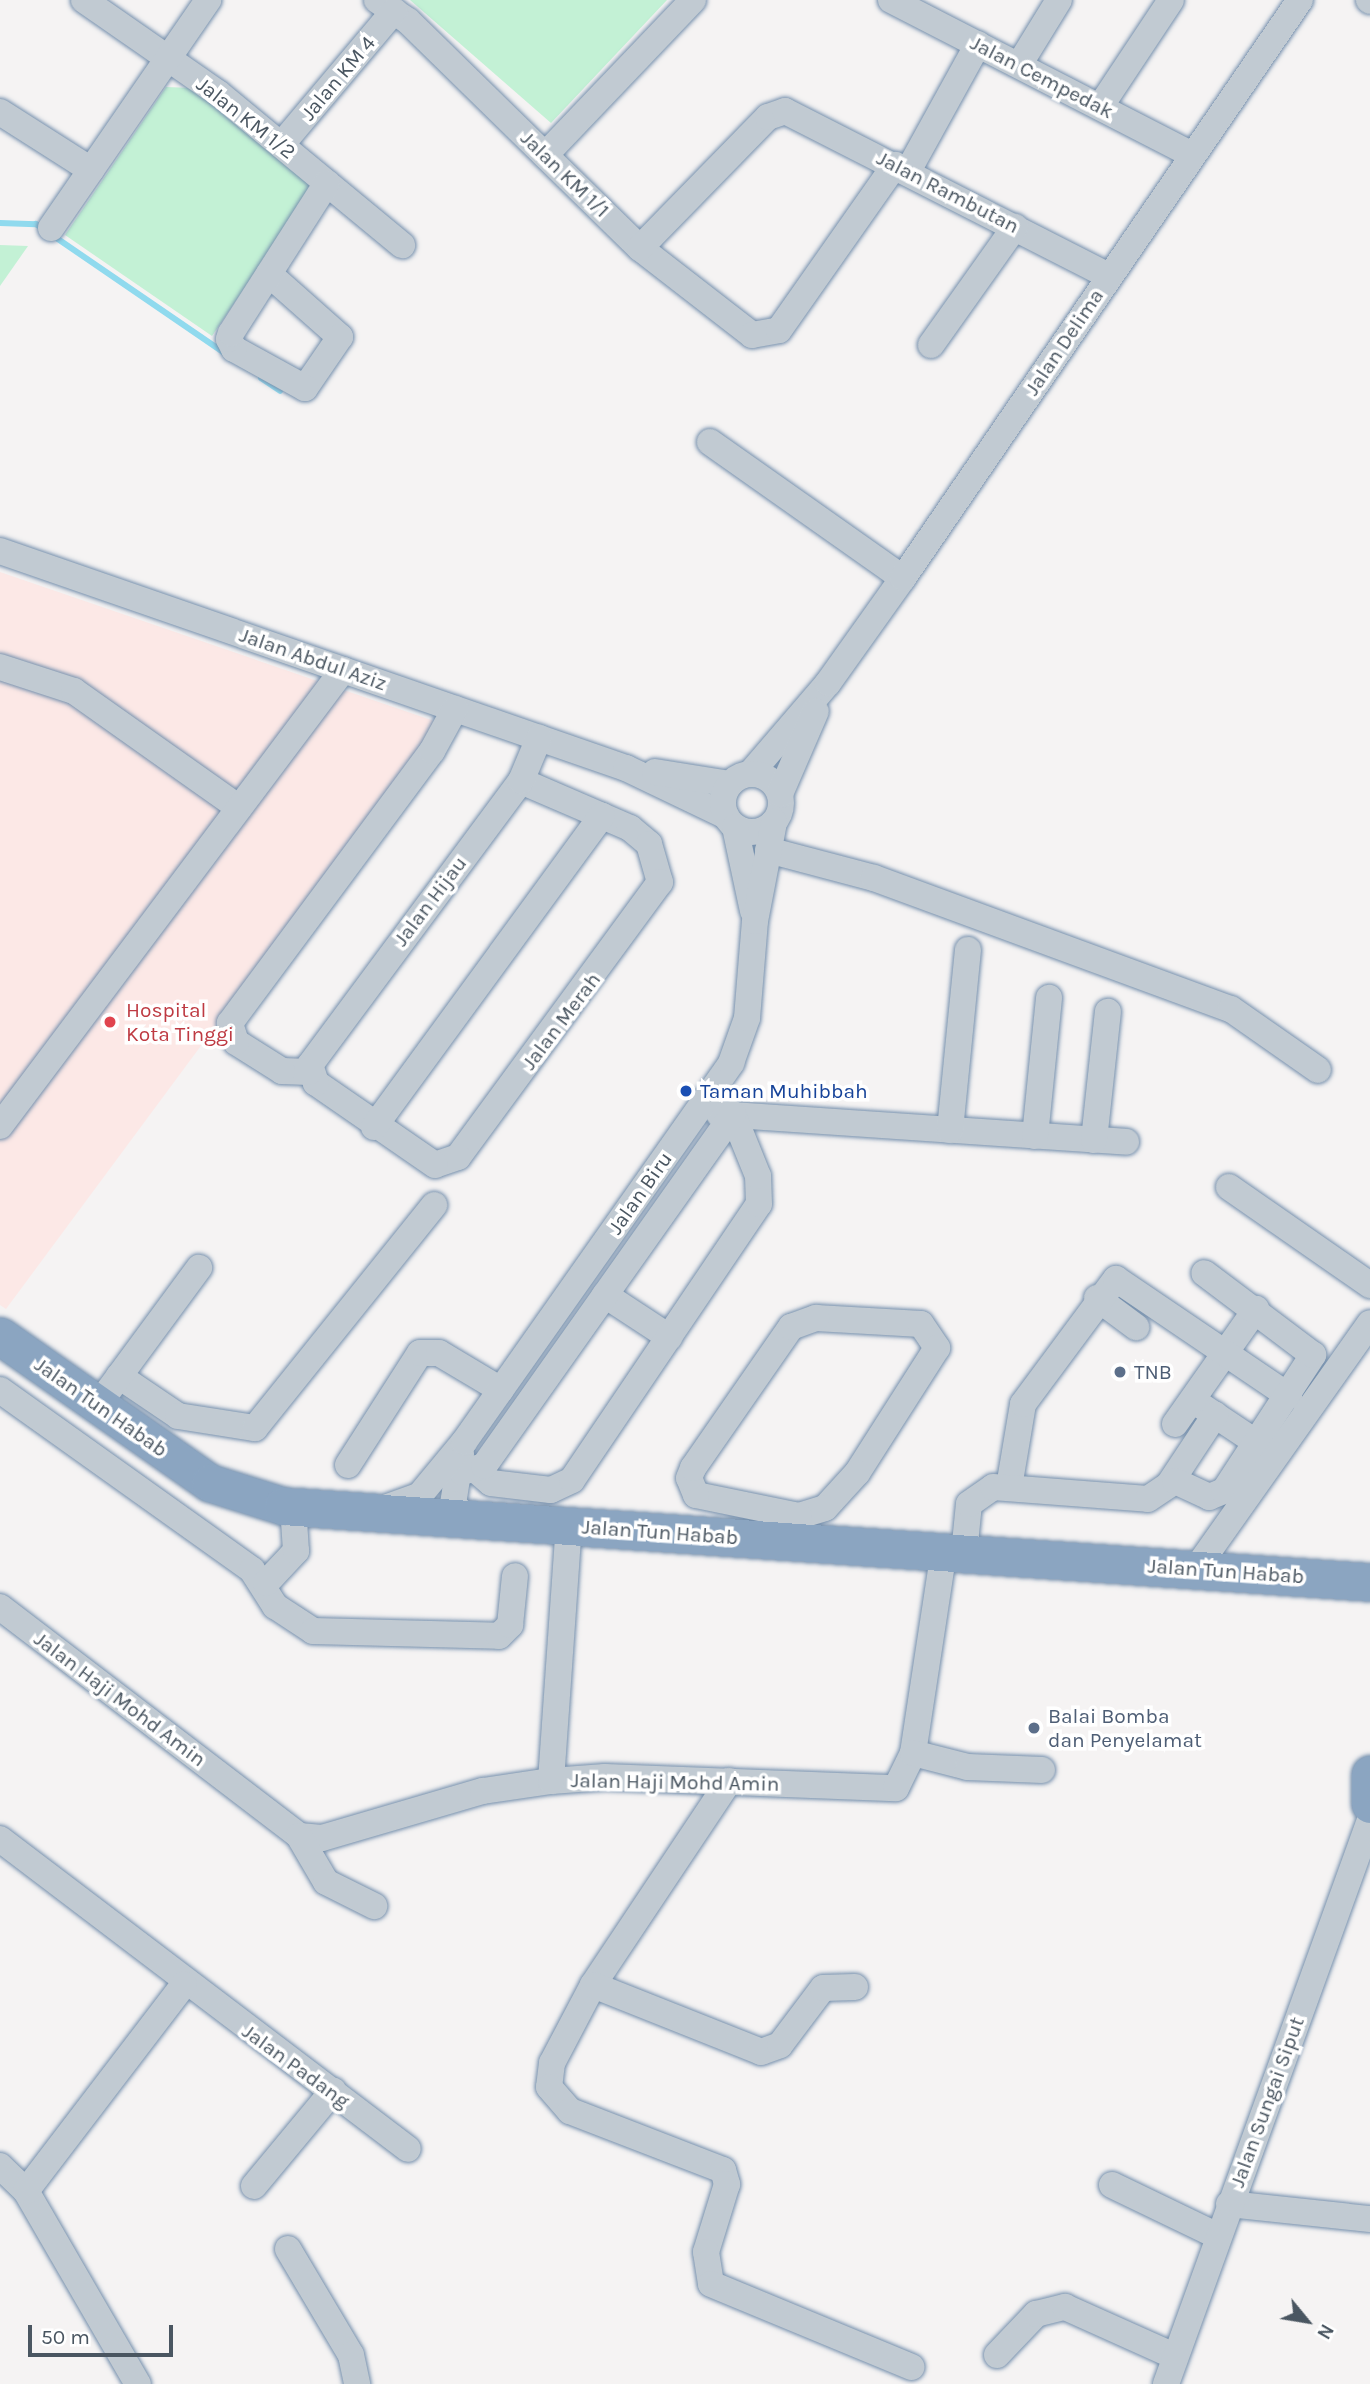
<!DOCTYPE html>
<html>
<head>
<meta charset="utf-8">
<style>
  body { margin:0 }
  #map { position:relative; width:1370px; height:2384px; overflow:hidden; background:#f5f3f3; font-family:Karla,sans-serif }
  div>[style] { position:absolute }
  .medical>* { inset:0; background:#fce8e6 }
  .green>* { inset:0; background:#c3f1d5 }
  .stream>* { height:6px; margin:-3px; padding:0 3px; transform-origin:3px; border-radius:3px; background:#90daee }
  .roads { filter:drop-shadow(0 0 2px #7690ad) drop-shadow(0 0 2px #7690ad) }
  .minor>* { height:26px; margin:-13px; padding:0 13px; transform-origin:13px; border-radius:13px; background:#c1cad2 }
  .minor>.ring { margin:-13px; padding:0; box-sizing:content-box; background:none; border:26px solid #c1cad2; border-radius:50% }
  .highway>* { height:37px; margin:-18.5px; padding:0 18.5px; transform-origin:18.5px; border-radius:18.5px; background:#8ba5c1 }
  .dots>* { width:19px; height:19px; translate:-50% -50%; box-sizing:border-box; border:4px solid #fff; border-radius:50% }
  span { translate:-50% -50%; white-space:nowrap; text-align:center; line-height:1.15; -webkit-text-stroke:7px #fff; paint-order:stroke }
  .street-label { font-size:21px; color:#4a5661 }
  .health-label { font-size:21px; color:#be3a42 }
  .left { translate:0 -50%; text-align:left }
  .transit-label { font-size:21px; color:#164399 }
  .service-label { font-size:21px; color:#4e5e75 }
  .north { position:absolute; left:1272px; top:2286px; width:70px; height:70px; -webkit-text-stroke:5px #fff; paint-order:stroke; rotate:120deg; font-size:19px; font-weight:700; line-height:28px; text-align:center; color:#4a5661 }
  .north::after { content:''; display:block; margin:auto; width:24px; height:32px; background:#4a5661; clip-path:polygon(50% 0,100% 100%,50% 72%,0 100%) }
  .scale { position:absolute; left:28px; top:2325px; width:145px; height:32px; box-sizing:border-box; border:4px solid #4a5661; border-top:0; padding-left:9px; font-size:21px; line-height:24px; white-space:nowrap; color:#4a5661; -webkit-text-stroke:5px #fff; paint-order:stroke }
</style>
</head>
<body>
<div id="map">
  <div class="medical">
    <i style="clip-path:polygon(0 572px,440px 723px,6px 1309px,0 1305px)"></i>
  </div>
  <div class="green">
    <i style="clip-path:polygon(410px 0,667px 0,551px 123px)"></i>
    <i style="clip-path:polygon(166px 87px,192px 88px,314px 185px,212px 336px,65px 235px)"></i>
    <i style="clip-path:polygon(0 245px,28px 246px,0 286px)"></i>
  </div>
  <div class="stream">
    <i style="left:0;top:223px;width:36px;rotate:2deg"></i>
    <i style="left:36px;top:224px;width:232px;rotate:34.4deg"></i>
    <i style="left:261px;top:378px;width:23px;rotate:34deg"></i>
  </div>
  <div class="roads">
    <div class="minor">
      <i style="left:84px;top:0;width:163px;rotate:34.8deg"></i>
      <i style="left:218px;top:93px;width:239px;rotate:39.6deg"></i>
      <i style="left:377px;top:0;width:37px;rotate:34deg"></i>
      <i style="left:408px;top:21px;width:325px;rotate:44.4deg"></i>
      <i style="left:640px;top:248px;width:142px;rotate:37.8deg"></i>
      <i style="left:752px;top:335px;width:27px;rotate:-10deg"></i>
      <i style="left:779px;top:330px;width:202px;rotate:-54.9deg"></i>
      <i style="left:891px;top:0;width:339px;rotate:27.2deg"></i>
      <i style="left:1369px;top:0;width:1px;rotate:45deg"></i>
      <i style="left:1019px;top:65px;width:76px;rotate:-58.4deg"></i>
      <i style="left:1100px;top:107px;width:128px;rotate:-56.4deg"></i>
      <i style="left:0;top:112px;width:108px;rotate:32.5deg"></i>
      <i style="left:282px;top:144px;width:174px;rotate:-49.9deg"></i>
      <i style="left:545px;top:155px;width:214px;rotate:-46.3deg"></i>
      <i style="left:908px;top:171px;width:145px;rotate:-61.1deg"></i>
      <i style="left:51px;top:228px;width:277px;rotate:-55.4deg"></i>
      <i style="left:640px;top:248px;width:183px;rotate:-45.7deg"></i>
      <i style="left:768px;top:117px;width:18px;rotate:-19deg"></i>
      <i style="left:785px;top:111px;width:364px;rotate:27deg"></i>
      <i style="left:269px;top:274px;width:95px;rotate:41.6deg"></i>
      <i style="left:340px;top:337px;width:62px;rotate:124.5deg"></i>
      <i style="left:305px;top:388px;width:81px;rotate:-151.2deg"></i>
      <i style="left:234px;top:349px;width:11px;rotate:-117deg"></i>
      <i style="left:229px;top:339px;width:6px;rotate:-72deg"></i>
      <i style="left:231px;top:333px;width:178px;rotate:-57.4deg"></i>
      <i style="left:931px;top:345px;width:145px;rotate:-54.6deg"></i>
      <i style="left:710px;top:442px;width:236px;rotate:35.2deg"></i>
      <i style="left:0;top:551px;width:663px;rotate:19.12deg"></i>
      <i style="left:626px;top:768px;width:111px;rotate:25.6deg"></i>
      <i style="left:0;top:667px;width:78px;rotate:18deg"></i>
      <i style="left:74px;top:691px;width:202px;rotate:35.3deg"></i>
      <i style="left:655px;top:772px;width:76px;rotate:9.1deg"></i>
      <i style="left:750px;top:774px;width:120px;rotate:-49.4deg"></i>
      <i style="left:828px;top:683px;width:129px;rotate:-54.5deg"></i>
      <i style="left:903px;top:578px;width:701px;rotate:-55.52deg"></i>
      <i class="ring" style="left:723px;top:774px;width:32px;height:32px"></i>
      <i style="left:521px;top:781px;width:119px;rotate:23.3deg"></i>
      <i style="left:630px;top:828px;width:25px;rotate:40deg"></i>
      <i style="left:649px;top:844px;width:40px;rotate:74deg"></i>
      <i style="left:660px;top:882px;width:341px;rotate:126.3deg"></i>
      <i style="left:458px;top:1157px;width:24px;rotate:161deg"></i>
      <i style="left:435px;top:1165px;width:145px;rotate:-145.4deg"></i>
      <i style="left:316px;top:1083px;width:19px;rotate:-108deg"></i>
      <i style="left:310px;top:1065px;width:354px;rotate:-53.4deg"></i>
      <i style="left:521px;top:781px;width:47px;rotate:-67.3deg"></i>
      <i style="left:780px;top:794px;width:90px;rotate:-66.6deg"></i>
      <i style="left:735px;top:827px;width:86px;rotate:77.9deg"></i>
      <i style="left:768px;top:850px;width:110px;rotate:14.8deg"></i>
      <i style="left:874px;top:878px;width:380px;rotate:20.2deg"></i>
      <i style="left:1231px;top:1009px;width:106px;rotate:35deg"></i>
      <i style="left:309px;top:1072px;width:27px;rotate:-178deg"></i>
      <i style="left:282px;top:1071px;width:54px;rotate:-147.8deg"></i>
      <i style="left:236px;top:1042px;width:20px;rotate:-108deg"></i>
      <i style="left:230px;top:1023px;width:339px;rotate:-53.4deg"></i>
      <i style="left:432px;top:751px;width:48px;rotate:-61.3deg"></i>
      <i style="left:719px;top:1114px;width:408px;rotate:3.9deg"></i>
      <i style="left:0;top:1126px;width:571px;rotate:-53.05deg"></i>
      <i style="left:374px;top:1127px;width:386px;rotate:-53.8deg"></i>
      <i style="left:950px;top:1130px;width:181px;rotate:-84.3deg"></i>
      <i style="left:1035px;top:1136px;width:139px;rotate:-84.2deg"></i>
      <i style="left:1094px;top:1140px;width:129px;rotate:-83.8deg"></i>
      <i style="left:1229px;top:1187px;width:172px;rotate:34.8deg"></i>
      <i style="left:605px;top:1295px;width:77px;rotate:33.3deg"></i>
      <i style="left:1097px;top:1298px;width:49px;rotate:36.6deg"></i>
      <i style="left:816px;top:1318px;width:105px;rotate:3.3deg"></i>
      <i style="left:921px;top:1324px;width:29px;rotate:56deg"></i>
      <i style="left:937px;top:1348px;width:148px;rotate:122.6deg"></i>
      <i style="left:857px;top:1473px;width:47px;rotate:132.4deg"></i>
      <i style="left:825px;top:1508px;width:27px;rotate:163deg"></i>
      <i style="left:799px;top:1516px;width:105px;rotate:-168.5deg"></i>
      <i style="left:696px;top:1495px;width:18px;rotate:-112deg"></i>
      <i style="left:689px;top:1478px;width:11px;rotate:-68deg"></i>
      <i style="left:693px;top:1468px;width:172px;rotate:-55.2deg"></i>
      <i style="left:791px;top:1327px;width:27px;rotate:-20deg"></i>
      <i style="left:119px;top:1376px;width:71px;rotate:34.1deg"></i>
      <i style="left:178px;top:1416px;width:78px;rotate:8.9deg"></i>
      <i style="left:255px;top:1428px;width:286px;rotate:-51.2deg"></i>
      <i style="left:0;top:1390px;width:310px;rotate:35.5deg"></i>
      <i style="left:252px;top:1570px;width:43px;rotate:57.4deg"></i>
      <i style="left:275px;top:1606px;width:45px;rotate:33.3deg"></i>
      <i style="left:313px;top:1631px;width:186px;rotate:1.5deg"></i>
      <i style="left:499px;top:1636px;width:16px;rotate:-45deg"></i>
      <i style="left:510px;top:1625px;width:49px;rotate:-84.2deg"></i>
      <i style="left:109px;top:1390px;width:152px;rotate:-53.6deg"></i>
      <i style="left:1200px;top:1405px;width:69px;rotate:33.7deg"></i>
      <i style="left:1175px;top:1424px;width:141px;rotate:-54.8deg"></i>
      <i style="left:461px;top:1454px;width:51px;rotate:99.1deg"></i>
      <i style="left:453px;top:1504px;width:20px;rotate:45deg"></i>
      <i style="left:348px;top:1465px;width:133px;rotate:-57.3deg"></i>
      <i style="left:420px;top:1353px;width:19px"></i>
      <i style="left:439px;top:1353px;width:72px;rotate:30.8deg"></i>
      <i style="left:477px;top:1471px;width:18px;rotate:41deg"></i>
      <i style="left:491px;top:1483px;width:60px;rotate:6.7deg"></i>
      <i style="left:551px;top:1490px;width:23px;rotate:-25deg"></i>
      <i style="left:572px;top:1480px;width:333px;rotate:-55.9deg"></i>
      <i style="left:759px;top:1204px;width:28px;rotate:-92deg"></i>
      <i style="left:758px;top:1176px;width:67px;rotate:-112deg"></i>
      <i style="left:462px;top:1472px;width:23px;rotate:-15deg"></i>
      <i style="left:484px;top:1466px;width:431px;rotate:-54.7deg"></i>
      <i style="left:1170px;top:1483px;width:82px;rotate:-56.5deg"></i>
      <i style="left:1009px;top:1487px;width:84px;rotate:-80.4deg"></i>
      <i style="left:1023px;top:1404px;width:156px;rotate:-53.4deg"></i>
      <i style="left:1116px;top:1279px;width:209px;rotate:34.1deg"></i>
      <i style="left:385px;top:1508px;width:37px;rotate:-20deg"></i>
      <i style="left:420px;top:1495px;width:69px;rotate:-50.3deg"></i>
      <i style="left:464px;top:1442px;width:464px;rotate:-54.8deg"></i>
      <i style="left:731px;top:1063px;width:48px;rotate:-70.4deg"></i>
      <i style="left:747px;top:1018px;width:97px;rotate:-85.3deg"></i>
      <i style="left:755px;top:921px;width:101px;rotate:-79.1deg"></i>
      <i style="left:964px;top:1553px;width:49px;rotate:-84.2deg"></i>
      <i style="left:969px;top:1504px;width:29px;rotate:-35deg"></i>
      <i style="left:993px;top:1487px;width:155px;rotate:4.4deg"></i>
      <i style="left:1148px;top:1499px;width:32px;rotate:-34deg"></i>
      <i style="left:1175px;top:1481px;width:38px;rotate:25deg"></i>
      <i style="left:1209px;top:1497px;width:16px;rotate:-22deg"></i>
      <i style="left:1224px;top:1491px;width:163px;rotate:-56.8deg"></i>
      <i style="left:1313px;top:1355px;width:136px;rotate:-143deg"></i>
      <i style="left:1196px;top:1569px;width:301px;rotate:-54.7deg"></i>
      <i style="left:266px;top:1583px;width:44px;rotate:-46.8deg"></i>
      <i style="left:296px;top:1551px;width:45px;rotate:-93.8deg"></i>
      <i style="left:0;top:1607px;width:377px;rotate:37.4deg"></i>
      <i style="left:299px;top:1836px;width:23px;rotate:5deg"></i>
      <i style="left:322px;top:1838px;width:168px;rotate:-16.3deg"></i>
      <i style="left:483px;top:1791px;width:69px;rotate:-8.4deg"></i>
      <i style="left:551px;top:1781px;width:54px;rotate:-4.2deg"></i>
      <i style="left:605px;top:1777px;width:291px;rotate:2.2deg"></i>
      <i style="left:896px;top:1788px;width:39px;rotate:-64deg"></i>
      <i style="left:913px;top:1753px;width:204px;rotate:-81.3deg"></i>
      <i style="left:913px;top:1753px;width:57px;rotate:14.3deg"></i>
      <i style="left:968px;top:1767px;width:74px;rotate:2.3deg"></i>
      <i style="left:551px;top:1781px;width:257px;rotate:-86deg"></i>
      <i style="left:729px;top:1781px;width:245px;rotate:123.7deg"></i>
      <i style="left:593px;top:1985px;width:88px;rotate:117.7deg"></i>
      <i style="left:552px;top:2063px;width:24px;rotate:97deg"></i>
      <i style="left:549px;top:2087px;width:32px;rotate:49deg"></i>
      <i style="left:570px;top:2111px;width:164px;rotate:21.1deg"></i>
      <i style="left:723px;top:2170px;width:15px;rotate:74deg"></i>
      <i style="left:727px;top:2184px;width:71px;rotate:107.2deg"></i>
      <i style="left:706px;top:2252px;width:32px;rotate:81deg"></i>
      <i style="left:711px;top:2284px;width:217px;rotate:22.5deg"></i>
      <i style="left:299px;top:1836px;width:53px;rotate:59.6deg"></i>
      <i style="left:326px;top:1882px;width:54px;rotate:26.6deg"></i>
      <i style="left:0;top:1839px;width:512px;rotate:37.23deg"></i>
      <i style="left:593px;top:1985px;width:181px;rotate:21.7deg"></i>
      <i style="left:761px;top:2052px;width:20px;rotate:-20deg"></i>
      <i style="left:780px;top:2045px;width:71px;rotate:-53deg"></i>
      <i style="left:823px;top:1988px;width:32px;rotate:-2deg"></i>
      <i style="left:0;top:2166px;width:36px;rotate:44deg"></i>
      <i style="left:26px;top:2191px;width:223px;rotate:59.9deg"></i>
      <i style="left:1112px;top:2185px;width:118px;rotate:25.7deg"></i>
      <i style="left:254px;top:2186px;width:124px;rotate:-50.3deg"></i>
      <i style="left:26px;top:2191px;width:260px;rotate:-52.6deg"></i>
      <i style="left:1229px;top:2204px;width:142px;rotate:6.1deg"></i>
      <i style="left:288px;top:2249px;width:123px;rotate:59.3deg"></i>
      <i style="left:351px;top:2355px;width:30px;rotate:78deg"></i>
      <i style="left:997px;top:2355px;width:57px;rotate:-46.4deg"></i>
      <i style="left:1036px;top:2314px;width:30px;rotate:-14deg"></i>
      <i style="left:1065px;top:2307px;width:120px;rotate:24.2deg"></i>
      <i style="left:1166px;top:2384px;width:600px;rotate:-70.11deg"></i>
    </div>
    <div class="highway">
      <i style="left:0;top:1336px;width:256px;rotate:35deg"></i>
      <i style="left:210px;top:1483px;width:77px;rotate:17.5deg"></i>
      <i style="left:283px;top:1506px;width:1090px;rotate:4deg"></i>
      <i style="left:1370px;top:1774px;width:30px;rotate:90deg"></i>
    </div>
  </div>
  <div class="dots">
    <i style="left:110px;top:1022px;background:#e0444e"></i>
    <i style="left:686px;top:1091px;background:#1a4fb4"></i>
    <i style="left:1120px;top:1372px;background:#5c6f8a"></i>
    <i style="left:1034px;top:1728px;background:#5c6f8a"></i>
  </div>
  <div class="street-label">
    <span style="left:1042px;top:77px;rotate:27deg">Jalan Cempedak</span>
    <span style="left:338px;top:78px;rotate:-50deg">Jalan KM 4</span>
    <span style="left:246px;top:118px;rotate:38deg">Jalan KM 1/2</span>
    <span style="left:565px;top:174px;rotate:44deg">Jalan KM 1/1</span>
    <span style="left:948px;top:192px;rotate:27deg">Jalan Rambutan</span>
    <span style="left:1064px;top:342px;rotate:-56deg">Jalan Delima</span>
    <span style="left:313px;top:659px;rotate:19deg">Jalan Abdul Aziz</span>
    <span style="left:430px;top:901px;rotate:-53deg">Jalan Hijau</span>
    <span style="left:561px;top:1021px;rotate:-53deg">Jalan Merah</span>
    <span style="left:640px;top:1193px;rotate:-55deg">Jalan Biru</span>
    <span style="left:101px;top:1407px;rotate:35deg">Jalan Tun Habab</span>
    <span style="left:660px;top:1532px;rotate:4deg">Jalan Tun Habab</span>
    <span style="left:1226px;top:1571px;rotate:4deg">Jalan Tun Habab</span>
    <span style="left:120px;top:1699px;rotate:37deg">Jalan Haji Mohd Amin</span>
    <span style="left:675px;top:1782px;rotate:1deg">Jalan Haji Mohd Amin</span>
    <span style="left:296px;top:2066px;rotate:36deg">Jalan Padang</span>
    <span style="left:1267px;top:2102px;rotate:-70deg">Jalan Sungai Siput</span>
  </div>
  <div class="health-label">
    <span class="left" style="left:126px;top:1022px">Hospital<br>Kota Tinggi</span>
  </div>
  <div class="transit-label">
    <span class="left" style="left:700px;top:1091px">Taman Muhibbah</span>
  </div>
  <div class="service-label">
    <span class="left" style="left:1134px;top:1372px">TNB</span>
    <span class="left" style="left:1048px;top:1728px">Balai Bomba<br>dan Penyelamat</span>
  </div>
  <div class="north">N</div>
  <div class="scale">50 m</div>
</div>
</body>
</html>
